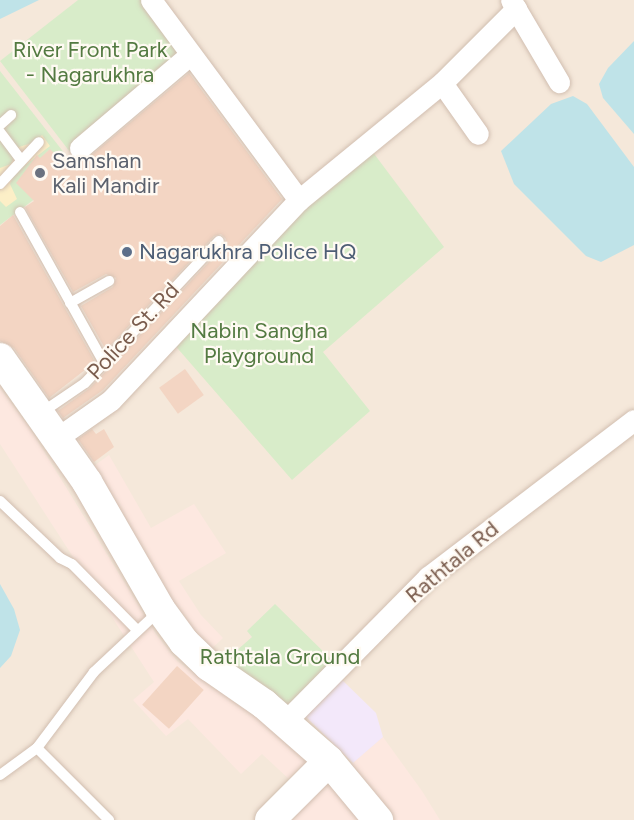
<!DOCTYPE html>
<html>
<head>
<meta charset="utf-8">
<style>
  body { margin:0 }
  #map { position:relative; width:634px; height:820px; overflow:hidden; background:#fdf6ec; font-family:Figtree,sans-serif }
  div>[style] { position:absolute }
  .residential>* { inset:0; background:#f5e8da; transform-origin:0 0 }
  .commercial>* { inset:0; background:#fde8e0 }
  .education>* { inset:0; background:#f3e8fa }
  .green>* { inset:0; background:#d8ecc9 }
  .sand>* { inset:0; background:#fcefc7 }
  .water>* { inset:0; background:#bfe3e8 }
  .building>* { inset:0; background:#f3d5c3; transform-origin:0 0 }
  .roads { filter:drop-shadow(0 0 2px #d1beb0) drop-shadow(0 0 2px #d1beb0) }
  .lane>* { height:10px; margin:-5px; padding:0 5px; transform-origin:5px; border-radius:5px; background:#fff }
  .street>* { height:21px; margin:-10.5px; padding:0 10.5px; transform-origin:10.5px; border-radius:10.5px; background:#fff }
  .secondary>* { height:30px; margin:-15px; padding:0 15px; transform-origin:15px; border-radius:15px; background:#fff }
  .dots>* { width:16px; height:16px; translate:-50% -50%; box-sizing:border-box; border:3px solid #fffaf3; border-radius:50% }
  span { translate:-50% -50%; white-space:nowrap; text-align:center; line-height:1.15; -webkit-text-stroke:4.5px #fffaf3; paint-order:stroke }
  .park-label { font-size:22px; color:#537a41 }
  .worship-label { font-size:22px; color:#5b616d }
  .left { translate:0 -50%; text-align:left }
  .service-label { font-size:22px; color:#4e5e75 }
  .street-label { font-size:22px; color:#7a5c4d }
</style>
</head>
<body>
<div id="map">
  <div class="residential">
    <i style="left:0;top:0;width:634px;height:820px"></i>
  </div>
  <div class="commercial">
    <i style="clip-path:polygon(0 388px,29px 427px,156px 634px,177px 661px,291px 742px,367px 820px,276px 820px,304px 793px,262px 754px,241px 774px,188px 719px,166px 736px,133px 700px,154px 682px,0 444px)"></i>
    <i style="clip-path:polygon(109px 455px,151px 528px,194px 504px,226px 553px,179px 581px,201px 615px,223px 638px,208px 652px,185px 631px,87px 471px)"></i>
    <i style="clip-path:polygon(383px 737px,422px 791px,440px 820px,387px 820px,347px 768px)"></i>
  </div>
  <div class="education">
    <i style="clip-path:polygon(339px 677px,376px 713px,383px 737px,353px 763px,302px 713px)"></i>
  </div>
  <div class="green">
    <i style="clip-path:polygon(78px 0,147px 0,186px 54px,70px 152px,0 61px)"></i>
    <i style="clip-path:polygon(0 71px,76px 168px,0 225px)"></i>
    <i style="clip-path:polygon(369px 147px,444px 247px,323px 352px,370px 411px,292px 480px,172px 342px,302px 202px)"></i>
    <i style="clip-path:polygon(275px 604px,334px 662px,288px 710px,227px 659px,252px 637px,247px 631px)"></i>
  </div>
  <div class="sand">
    <i style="clip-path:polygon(42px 135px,50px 146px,14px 174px,10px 184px,17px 199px,6px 207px,0 201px,0 168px,11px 164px,19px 147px,35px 142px)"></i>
  </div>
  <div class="water">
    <i style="clip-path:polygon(0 0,39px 0,0 19px)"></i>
    <i style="clip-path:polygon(634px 41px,634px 134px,603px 98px,599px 84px,608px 68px)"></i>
    <i style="clip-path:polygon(573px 96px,587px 104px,634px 167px,634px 245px,601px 262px,586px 256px,514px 184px,501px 151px,551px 104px)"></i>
    <i style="clip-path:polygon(0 584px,14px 609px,20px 630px,11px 656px,0 668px)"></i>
  </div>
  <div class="building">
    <i style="clip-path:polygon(189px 73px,282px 199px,103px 390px,63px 418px,58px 411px,90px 388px,224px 246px,226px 239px,221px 234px,214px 236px,106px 350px,81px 306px,113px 287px,116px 278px,106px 274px,73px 292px,25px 207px,34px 201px,16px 183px,37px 155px,40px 158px,50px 149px,64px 163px,71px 157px,88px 158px)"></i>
    <i style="clip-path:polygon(13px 215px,95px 362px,49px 398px,14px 348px,0 341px,0 226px)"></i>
    <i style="left:185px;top:369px;width:32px;height:32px;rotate:54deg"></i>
    <i style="clip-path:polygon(92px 429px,96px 434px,104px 429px,114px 447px,94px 462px,78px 439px)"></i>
    <i style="left:177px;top:666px;width:36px;height:52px;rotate:42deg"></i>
  </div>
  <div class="roads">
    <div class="lane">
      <i style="left:0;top:125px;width:15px;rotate:-42deg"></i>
      <i style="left:0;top:132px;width:35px;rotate:53deg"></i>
      <i style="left:0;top:184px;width:57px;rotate:-47.1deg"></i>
      <i style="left:20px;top:212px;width:173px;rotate:60.9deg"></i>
      <i style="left:70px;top:303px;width:45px;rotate:-29.4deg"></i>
      <i style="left:41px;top:413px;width:53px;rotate:-34.3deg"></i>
      <i style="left:85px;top:383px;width:195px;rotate:-46.7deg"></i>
      <i style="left:0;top:501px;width:83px;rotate:43.5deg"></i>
      <i style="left:60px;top:558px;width:13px;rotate:27deg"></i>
      <i style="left:72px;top:564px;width:93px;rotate:45.4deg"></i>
      <i style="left:37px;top:748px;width:102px;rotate:45deg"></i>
      <i style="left:0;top:775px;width:46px;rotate:-36.1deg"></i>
      <i style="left:37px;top:748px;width:95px;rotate:-53.1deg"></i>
      <i style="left:94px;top:672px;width:91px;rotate:-43.2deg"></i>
    </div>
    <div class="street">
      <i style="left:151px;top:0;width:249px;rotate:53.5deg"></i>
      <i style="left:516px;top:9px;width:85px;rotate:59.5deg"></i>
      <i style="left:442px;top:83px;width:62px;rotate:54.8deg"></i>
      <i style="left:80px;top:148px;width:145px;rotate:-40.3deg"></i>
      <i style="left:57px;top:438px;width:66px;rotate:-35.1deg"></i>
      <i style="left:111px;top:400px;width:274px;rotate:-46.8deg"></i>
      <i style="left:299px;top:200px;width:185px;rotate:-39.3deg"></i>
      <i style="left:442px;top:83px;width:105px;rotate:-45deg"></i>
      <i style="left:516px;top:9px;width:10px;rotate:-119deg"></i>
      <i style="left:285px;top:722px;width:204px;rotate:-45.4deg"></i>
      <i style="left:428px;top:577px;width:259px;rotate:-37.3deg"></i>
    </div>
    <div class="secondary">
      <i style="left:0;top:358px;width:151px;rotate:54.9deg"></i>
      <i style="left:87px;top:482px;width:146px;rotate:60.1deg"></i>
      <i style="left:160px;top:609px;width:41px;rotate:54deg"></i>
      <i style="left:184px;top:642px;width:35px;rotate:44deg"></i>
      <i style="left:209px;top:666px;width:67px;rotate:34.6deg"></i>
      <i style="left:264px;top:704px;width:86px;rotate:41.2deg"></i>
      <i style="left:329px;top:761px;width:77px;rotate:50.3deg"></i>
      <i style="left:270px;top:820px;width:83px;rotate:-45deg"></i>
    </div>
  </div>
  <div class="dots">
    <i style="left:40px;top:173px;background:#6b7280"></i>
    <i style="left:127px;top:252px;background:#5c6f8a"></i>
  </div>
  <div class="park-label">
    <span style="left:90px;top:62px">River Front Park<br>- Nagarukhra</span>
    <span style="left:259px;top:343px">Nabin Sangha<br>Playground</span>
    <span style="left:280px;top:657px">Rathtala Ground</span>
  </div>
  <div class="worship-label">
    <span class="left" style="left:52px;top:173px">Samshan<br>Kali Mandir</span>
  </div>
  <div class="service-label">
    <span class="left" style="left:139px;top:252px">Nagarukhra Police HQ</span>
  </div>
  <div class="street-label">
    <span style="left:133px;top:331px;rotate:-47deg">Police St. Rd</span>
    <span style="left:452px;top:562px;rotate:-40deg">Rathtala Rd</span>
  </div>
</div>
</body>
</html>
